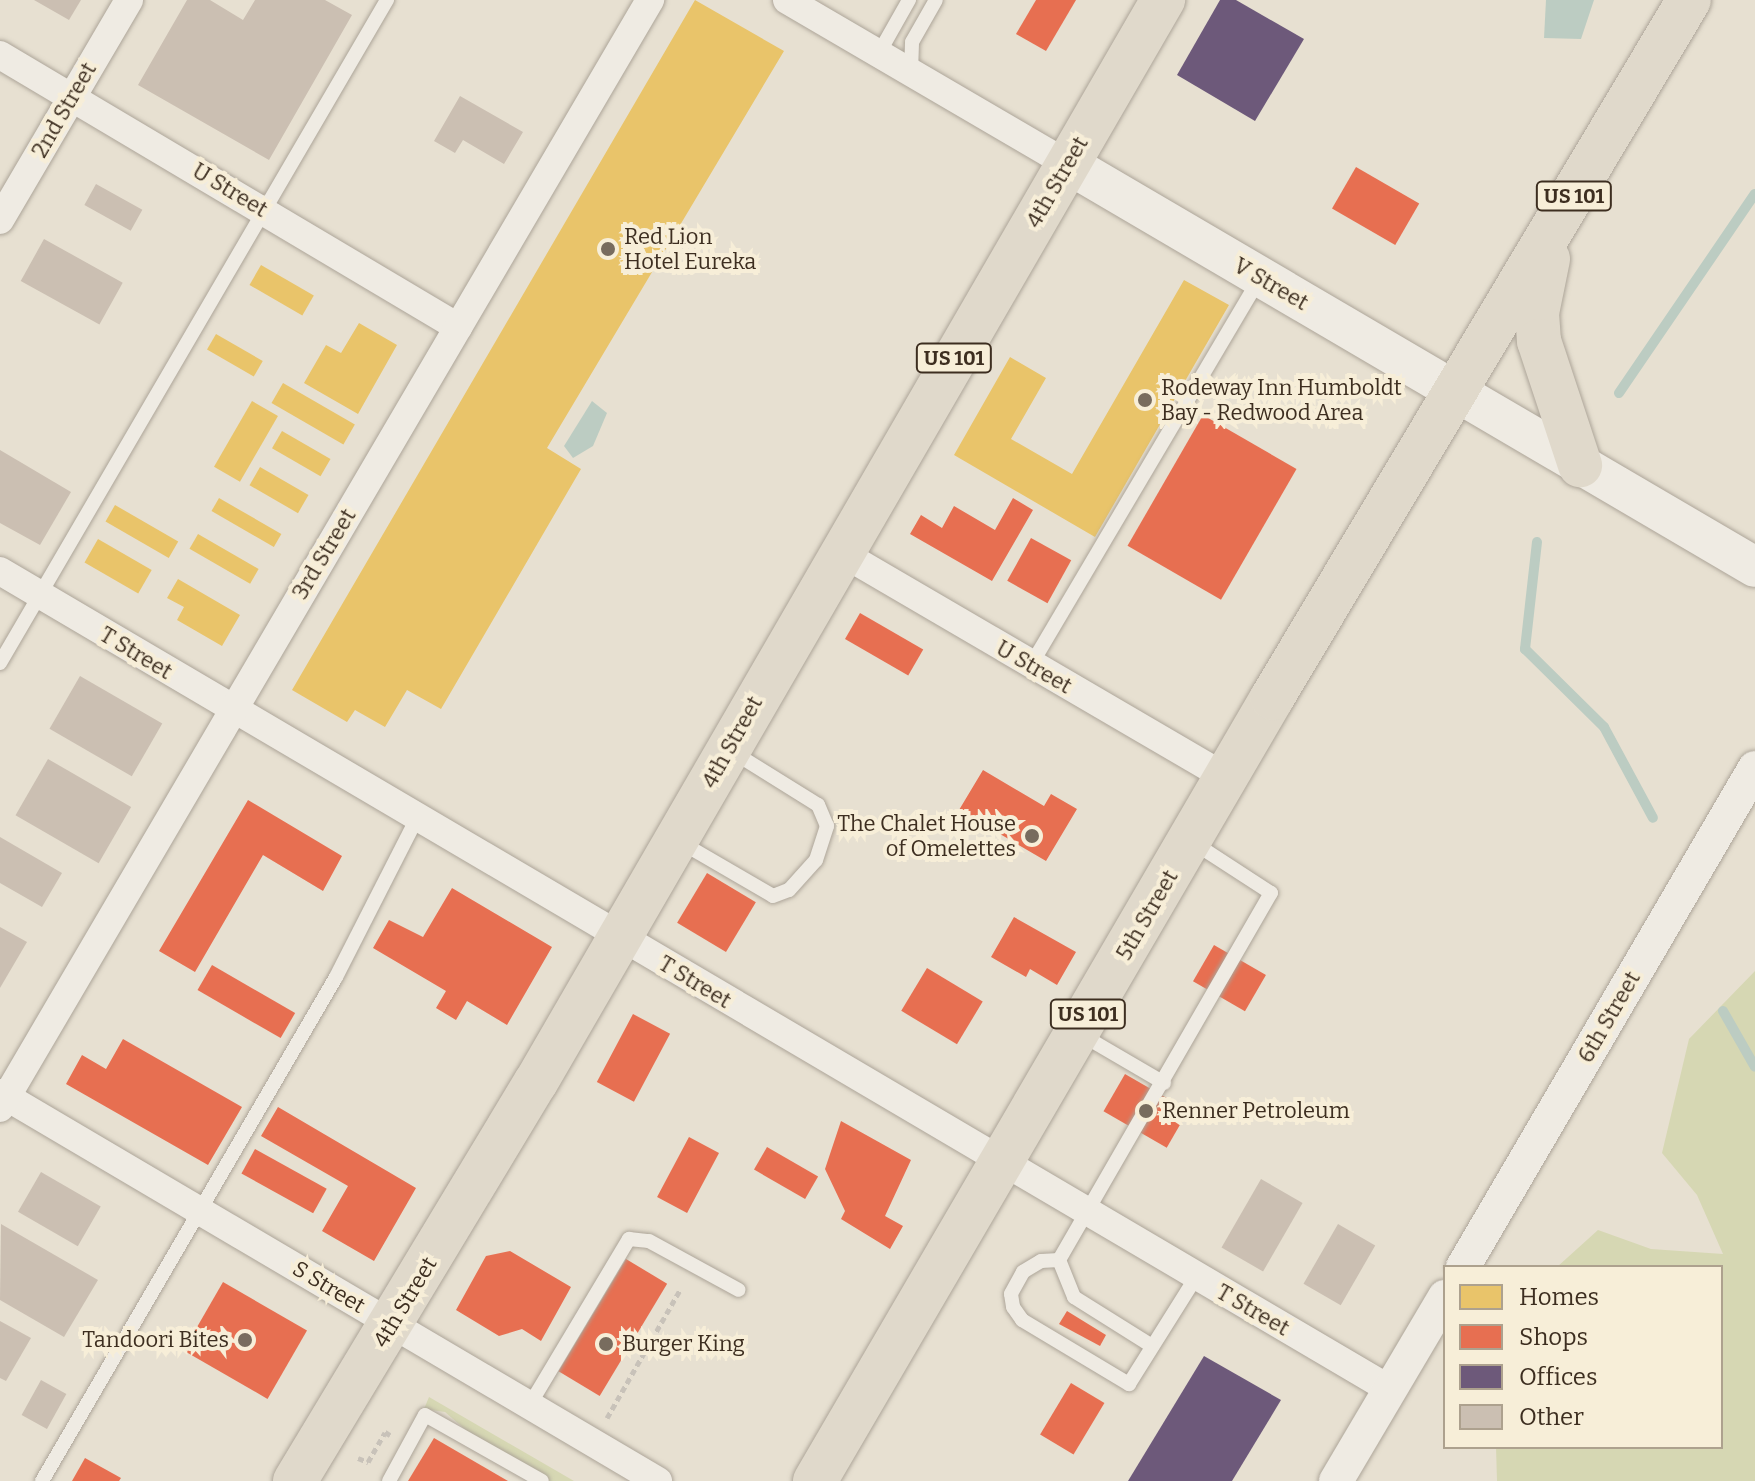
<!DOCTYPE html>
<html>
<head>
<meta charset="utf-8">
<style>
  body { margin:0 }
  #map { position:relative; width:1755px; height:1481px; overflow:hidden; background:#e7e0d1; font-family:Bitter,serif }
  div>[style] { position:absolute }
  .green>* { inset:0; background:#d6d7b3 }
  .water>* { inset:0; background:#bcccc2 }
  .homes>* { inset:0; background:#e9c46a; transform-origin:0 0 }
  .shops>* { inset:0; background:#e76f51; transform-origin:0 0 }
  .offices>* { inset:0; background:#6d597a }
  .stream>* { height:10px; margin:-5px; padding:0 5px; transform-origin:5px; border-radius:5px; background:#bcccc2 }
  .building>* { inset:0; background:#cbbfb2; transform-origin:0 0 }
  .path>* { height:5px; margin-top:-2.5px; transform-origin:0; background:repeating-linear-gradient(90deg,#c8c2b9 0 6px,transparent 0 10px) }
  .roads { filter:drop-shadow(0 0 2px #ada599) drop-shadow(0 0 2px #ada599) }
  .service>* { height:14px; margin:-7px; padding:0 7px; transform-origin:7px; border-radius:7px; background:#efebe3 }
  .minor>* { height:28px; margin:-14px; padding:0 14px; transform-origin:14px; border-radius:14px; background:#efebe3 }
  .tertiary>* { height:34px; margin:-17px; padding:0 17px; transform-origin:17px; border-radius:17px; background:#efebe3 }
  .secondary>* { height:40px; margin:-20px; padding:0 20px; transform-origin:20px; border-radius:20px; background:#efebe3 }
  .trunk>* { height:44px; margin:-22px; padding:0 22px; transform-origin:22px; border-radius:22px; background:#e0d9cb }
  .dots>* { width:22px; height:22px; translate:-50% -50%; box-sizing:border-box; border:4px solid #f7eed8; border-radius:50% }
  span { translate:-50% -50%; white-space:nowrap; text-align:center; line-height:1.15; -webkit-text-stroke:8px #f7eed8; paint-order:stroke }
  .shield-label span { padding:2px 6px; background:#f7eed8; border:2px solid; border-radius:6px; -webkit-text-stroke-width:0 }
  .shield-label { font-size:20px; color:#3d2e20; font-weight:700 }
  .street-label { font-size:22px; color:#3d2e20 }
  .poi-label { font-size:22px; color:#3d2e20 }
  .left { translate:0 -50%; text-align:left }
  .right { translate:-100% -50%; text-align:right }
  .legend { position:absolute; left:1443px; top:1265px; width:280px; height:184px; box-sizing:border-box; background:#f7eed8; border:2px solid #ada18e; margin:0; padding:10px 14px; list-style:none; font-size:24px; color:#3d2e20 }
  .legend li { display:flex; align-items:center; gap:16px; height:40px }
  .legend b { width:40px; border:2px solid #ada18e }
</style>
</head>
<body>
<div id="map">
  <div class="green">
    <i style="clip-path:polygon(1755px 971px,1755px 1481px,1497px 1481px,1496px 1447px,1721px 1447px,1721px 1267px,1557px 1267px,1598px 1230px,1651px 1249px,1723px 1254px,1697px 1195px,1662px 1153px,1689px 1039px)"></i>
    <i style="clip-path:polygon(429px 1397px,574px 1481px,550px 1481px,474px 1437px,445px 1412px,424px 1409px)"></i>
  </div>
  <div class="water">
    <i style="clip-path:polygon(1546px 0,1594px 0,1581px 39px,1544px 38px)"></i>
    <i style="clip-path:polygon(592px 401px,607px 413px,593px 446px,573px 458px,564px 446px)"></i>
  </div>
  <div class="homes">
    <i style="clip-path:polygon(695px 0,784px 51px,547px 448px,581px 469px,441px 709px,407px 690px,385px 727px,355px 710px,347px 722px,292px 690px)"></i>
    <i style="left:261px;top:265px;width:61px;height:23px;rotate:30deg"></i>
    <i style="clip-path:polygon(1184px 280px,1229px 305px,1095px 537px,954px 455px,1010px 357px,1046px 378px,1011px 439px,1072px 474px)"></i>
    <i style="clip-path:polygon(359px 323px,397px 345px,358px 414px,304px 383px,326px 345px,341px 353px)"></i>
    <i style="left:216px;top:334px;width:54px;height:18px;rotate:30deg"></i>
    <i style="left:283px;top:383px;width:83px;height:23px;rotate:30deg"></i>
    <i style="left:252px;top:401px;width:30px;height:76px;rotate:30deg"></i>
    <i style="left:282px;top:431px;width:56px;height:20px;rotate:30deg"></i>
    <i style="left:260px;top:467px;width:56px;height:21px;rotate:30deg"></i>
    <i style="left:219px;top:498px;width:72px;height:15px;rotate:30deg"></i>
    <i style="left:115px;top:505px;width:73px;height:19px;rotate:30deg"></i>
    <i style="left:198px;top:534px;width:70px;height:17px;rotate:30deg"></i>
    <i style="left:98px;top:539px;width:62px;height:27px;rotate:30deg"></i>
    <i style="clip-path:polygon(178px 579px,240px 615px,222px 646px,177px 620px,184px 607px,167px 598px)"></i>
  </div>
  <div class="shops">
    <i style="clip-path:polygon(1036px 0,1076px 0,1046px 51px,1016px 34px)"></i>
    <i style="left:1356px;top:167px;width:73px;height:48px;rotate:30deg"></i>
    <i style="left:1203px;top:415px;width:108px;height:151px;rotate:30deg"></i>
    <i style="clip-path:polygon(1013px 498px,1033px 510px,992px 581px,910px 534px,921px 515px,942px 528px,954px 506px,995px 530px)"></i>
    <i style="left:1031px;top:538px;width:46px;height:49px;rotate:29deg"></i>
    <i style="left:860px;top:613px;width:73px;height:30px;rotate:30deg"></i>
    <i style="clip-path:polygon(983px 770px,1044px 806px,1051px 794px,1077px 809px,1046px 861px,959px 810px)"></i>
    <i style="clip-path:polygon(248px 800px,342px 856px,323px 891px,263px 855px,195px 972px,159px 951px)"></i>
    <i style="left:707px;top:873px;width:57px;height:58px;rotate:31deg"></i>
    <i style="clip-path:polygon(452px 888px,552px 947px,507px 1025px,467px 1001px,456px 1020px,436px 1008px,446px 991px,373px 948px,389px 920px,423px 937px)"></i>
    <i style="clip-path:polygon(1014px 917px,1076px 952px,1057px 985px,1030px 969px,1026px 977px,991px 957px)"></i>
    <i style="left:1214px;top:945px;width:60px;height:42px;rotate:30deg"></i>
    <i style="left:212px;top:965px;width:96px;height:29px;rotate:30deg"></i>
    <i style="left:927px;top:968px;width:65px;height:50px;rotate:31deg"></i>
    <i style="left:633px;top:1014px;width:42px;height:77px;rotate:28deg"></i>
    <i style="clip-path:polygon(123px 1039px,242px 1107px,208px 1165px,66px 1084px,82px 1055px,106px 1069px)"></i>
    <i style="left:1125px;top:1074px;width:73px;height:43px;rotate:30deg"></i>
    <i style="clip-path:polygon(278px 1107px,416px 1188px,374px 1261px,322px 1231px,348px 1186px,261px 1136px)"></i>
    <i style="clip-path:polygon(841px 1121px,911px 1160px,885px 1216px,903px 1226px,890px 1249px,841px 1219px,845px 1211px,825px 1169px)"></i>
    <i style="left:689px;top:1137px;width:34px;height:68px;rotate:28deg"></i>
    <i style="left:767px;top:1147px;width:59px;height:26px;rotate:30deg"></i>
    <i style="left:255px;top:1149px;width:82px;height:28px;rotate:29deg"></i>
    <i style="clip-path:polygon(510px 1251px,571px 1287px,541px 1341px,522px 1329px,499px 1336px,456px 1310px,486px 1256px)"></i>
    <i style="left:626px;top:1259px;width:48px;height:131px;rotate:31deg"></i>
    <i style="left:223px;top:1282px;width:97px;height:79px;rotate:30deg"></i>
    <i style="clip-path:polygon(1067px 1311px,1106px 1335px,1100px 1346px,1059px 1324px)"></i>
    <i style="left:1071px;top:1383px;width:39px;height:60px;rotate:31deg"></i>
    <i style="clip-path:polygon(434px 1438px,508px 1481px,408px 1481px)"></i>
    <i style="clip-path:polygon(85px 1458px,121px 1478px,119px 1481px,72px 1481px)"></i>
  </div>
  <div class="offices">
    <i style="clip-path:polygon(1220px 0,1236px 0,1304px 39px,1255px 121px,1177px 75px)"></i>
    <i style="clip-path:polygon(1204px 1356px,1281px 1400px,1232px 1481px,1128px 1481px)"></i>
  </div>
  <div class="stream">
    <i style="left:1619px;top:393px;width:241px;rotate:-55.7deg"></i>
    <i style="left:1537px;top:542px;width:108px;rotate:96.4deg"></i>
    <i style="left:1525px;top:649px;width:111px;rotate:44.6deg"></i>
    <i style="left:1604px;top:727px;width:103px;rotate:61.7deg"></i>
    <i style="left:1723px;top:1011px;width:64px;rotate:60.3deg"></i>
  </div>
  <div class="building">
    <i style="clip-path:polygon(34px 0,81px 0,69px 20px)"></i>
    <i style="clip-path:polygon(187px 0,210px 0,243px 20px,255px 0,325px 0,352px 15px,269px 160px,138px 85px)"></i>
    <i style="clip-path:polygon(460px 96px,523px 132px,504px 164px,463px 140px,455px 153px,434px 141px)"></i>
    <i style="left:96px;top:184px;width:53px;height:24px;rotate:29deg"></i>
    <i style="left:44px;top:239px;width:90px;height:48px;rotate:29deg"></i>
    <i style="clip-path:polygon(0 450px,71px 492px,40px 545px,0 523px)"></i>
    <i style="left:80px;top:676px;width:95px;height:61px;rotate:30deg"></i>
    <i style="left:48px;top:759px;width:96px;height:65px;rotate:30deg"></i>
    <i style="clip-path:polygon(0 837px,62px 873px,42px 907px,0 883px)"></i>
    <i style="clip-path:polygon(0 927px,27px 942px,0 988px)"></i>
    <i style="left:41px;top:1172px;width:69px;height:46px;rotate:30deg"></i>
    <i style="left:1261px;top:1179px;width:48px;height:79px;rotate:30deg"></i>
    <i style="clip-path:polygon(1px 1224px,98px 1280px,64px 1337px,0 1300px)"></i>
    <i style="left:1338px;top:1224px;width:43px;height:69px;rotate:30deg"></i>
    <i style="clip-path:polygon(0 1321px,31px 1338px,6px 1381px,0 1378px)"></i>
    <i style="left:41px;top:1380px;width:29px;height:40px;rotate:29deg"></i>
  </div>
  <div class="path">
    <i style="left:607px;top:1418px;width:147px;rotate:-60.3deg"></i>
    <i style="left:358px;top:1458px;width:11px;rotate:22deg"></i>
    <i style="left:368px;top:1462px;width:34px;rotate:-60deg"></i>
    <i style="left:385px;top:1432px;width:6px;rotate:31deg"></i>
  </div>
  <div class="roads">
    <div class="service">
      <i style="left:879px;top:53px;width:61px;rotate:-60.5deg"></i>
      <i style="left:911px;top:72px;width:30px;rotate:-88deg"></i>
      <i style="left:912px;top:42px;width:48px;rotate:-60.3deg"></i>
      <i style="left:0;top:663px;width:768px;rotate:-59.73deg"></i>
      <i style="left:1031px;top:665px;width:450px;rotate:-59.4deg"></i>
      <i style="left:682px;top:843px;width:105px;rotate:30.2deg"></i>
      <i style="left:773px;top:896px;width:17px;rotate:-21deg"></i>
      <i style="left:789px;top:890px;width:40px;rotate:-48deg"></i>
      <i style="left:816px;top:860px;width:36px;rotate:-72deg"></i>
      <i style="left:827px;top:826px;width:23px;rotate:-113deg"></i>
      <i style="left:818px;top:805px;width:100px;rotate:-148.1deg"></i>
      <i style="left:1082px;top:1035px;width:95px;rotate:30.3deg"></i>
      <i style="left:1059px;top:1260px;width:18px;rotate:177deg"></i>
      <i style="left:1041px;top:1261px;width:21px;rotate:149deg"></i>
      <i style="left:1023px;top:1272px;width:25px;rotate:119deg"></i>
      <i style="left:1011px;top:1294px;width:13px;rotate:81deg"></i>
      <i style="left:1013px;top:1307px;width:16px;rotate:55deg"></i>
      <i style="left:1022px;top:1320px;width:125px;rotate:30.9deg"></i>
      <i style="left:1129px;top:1384px;width:126px;rotate:-57.9deg"></i>
      <i style="left:1152px;top:1346px;width:92px;rotate:-147.9deg"></i>
      <i style="left:1074px;top:1297px;width:40px;rotate:-112deg"></i>
      <i style="left:1059px;top:1260px;width:424px;rotate:-60deg"></i>
      <i style="left:1271px;top:893px;width:92px;rotate:-147deg"></i>
      <i style="left:529px;top:1406px;width:195px;rotate:-59.1deg"></i>
      <i style="left:629px;top:1239px;width:20px;rotate:6deg"></i>
      <i style="left:649px;top:1241px;width:102px;rotate:28.6deg"></i>
      <i style="left:42px;top:1481px;width:583px;rotate:-59.74deg"></i>
      <i style="left:336px;top:977px;width:181px;rotate:-63deg"></i>
      <i style="left:389px;top:1481px;width:75px;rotate:-61.4deg"></i>
      <i style="left:425px;top:1415px;width:134px;rotate:29.4deg"></i>
    </div>
    <div class="minor">
      <i style="left:787px;top:0;width:325px;rotate:30.3deg"></i>
      <i style="left:0;top:55px;width:533px;rotate:30.71deg"></i>
      <i style="left:0;top:220px;width:255px;rotate:-59.6deg"></i>
      <i style="left:842px;top:553px;width:446px;rotate:30.3deg"></i>
      <i style="left:0;top:571px;width:1614px;rotate:30.49deg"></i>
      <i style="left:0;top:1093px;width:764px;rotate:30.53deg"></i>
      <i style="left:0;top:1108px;width:1285px;rotate:-59.6deg"></i>
    </div>
    <div class="tertiary">
      <i style="left:1463px;top:1267px;width:578px;rotate:-59.67deg"></i>
      <i style="left:1336px;top:1481px;width:214px;rotate:-59.4deg"></i>
    </div>
    <div class="secondary">
      <i style="left:1068px;top:164px;width:796px;rotate:30.4deg"></i>
    </div>
    <div class="trunk">
      <i style="left:1548px;top:259px;width:55px;rotate:101.5deg"></i>
      <i style="left:1537px;top:313px;width:28px;rotate:86deg"></i>
      <i style="left:1539px;top:341px;width:131px;rotate:71.7deg"></i>
      <i style="left:295px;top:1481px;width:466px;rotate:-58.9deg"></i>
      <i style="left:536px;top:1082px;width:1251px;rotate:-59.91deg"></i>
      <i style="left:815px;top:1481px;width:907px;rotate:-59.73deg"></i>
      <i style="left:1272px;top:698px;width:813px;rotate:-59.15deg"></i>
    </div>
  </div>
  <div class="dots">
    <i style="left:608px;top:249px;background:#786c5e"></i>
    <i style="left:1145px;top:400px;background:#786c5e"></i>
    <i style="left:1032px;top:836px;background:#786c5e"></i>
    <i style="left:1146px;top:1111px;background:#786c5e"></i>
    <i style="left:245px;top:1340px;background:#786c5e"></i>
    <i style="left:606px;top:1344px;background:#786c5e"></i>
  </div>
  <div class="shield-label">
    <span style="left:1574px;top:196px">US 101</span>
    <span style="left:954px;top:358px">US 101</span>
    <span style="left:1088px;top:1014px">US 101</span>
  </div>
  <div class="street-label">
    <span style="left:64px;top:110px;rotate:-60deg">2nd Street</span>
    <span style="left:1057px;top:182px;rotate:-60deg">4th Street</span>
    <span style="left:230px;top:190px;rotate:31deg">U Street</span>
    <span style="left:1271px;top:284px;rotate:30deg">V Street</span>
    <span style="left:324px;top:554px;rotate:-59deg">3rd Street</span>
    <span style="left:136px;top:653px;rotate:31deg">T Street</span>
    <span style="left:1034px;top:667px;rotate:30deg">U Street</span>
    <span style="left:732px;top:742px;rotate:-61deg">4th Street</span>
    <span style="left:1147px;top:915px;rotate:-60deg">5th Street</span>
    <span style="left:695px;top:982px;rotate:31deg">T Street</span>
    <span style="left:1609px;top:1017px;rotate:-60deg">6th Street</span>
    <span style="left:329px;top:1287px;rotate:31deg">S Street</span>
    <span style="left:405px;top:1302px;rotate:-59deg">4th Street</span>
    <span style="left:1253px;top:1310px;rotate:30deg">T Street</span>
  </div>
  <div class="poi-label">
    <span class="left" style="left:624px;top:249px">Red Lion<br>Hotel Eureka</span>
    <span class="left" style="left:1161px;top:400px">Rodeway Inn Humboldt<br>Bay - Redwood Area</span>
    <span class="right" style="left:1016px;top:836px">The Chalet House<br>of Omelettes</span>
    <span class="left" style="left:1162px;top:1111px">Renner Petroleum</span>
    <span class="right" style="left:229px;top:1340px">Tandoori Bites</span>
    <span class="left" style="left:622px;top:1344px">Burger King</span>
  </div>
  <ul class="legend">
  <li><b style="height:22px;background:#e9c46a"></b>Homes</li>
  <li><b style="height:22px;background:#e76f51"></b>Shops</li>
  <li><b style="height:22px;background:#6d597a"></b>Offices</li>
  <li><b style="height:22px;background:#cbbfb2"></b>Other</li>
  </ul>
</div>
</body>
</html>
